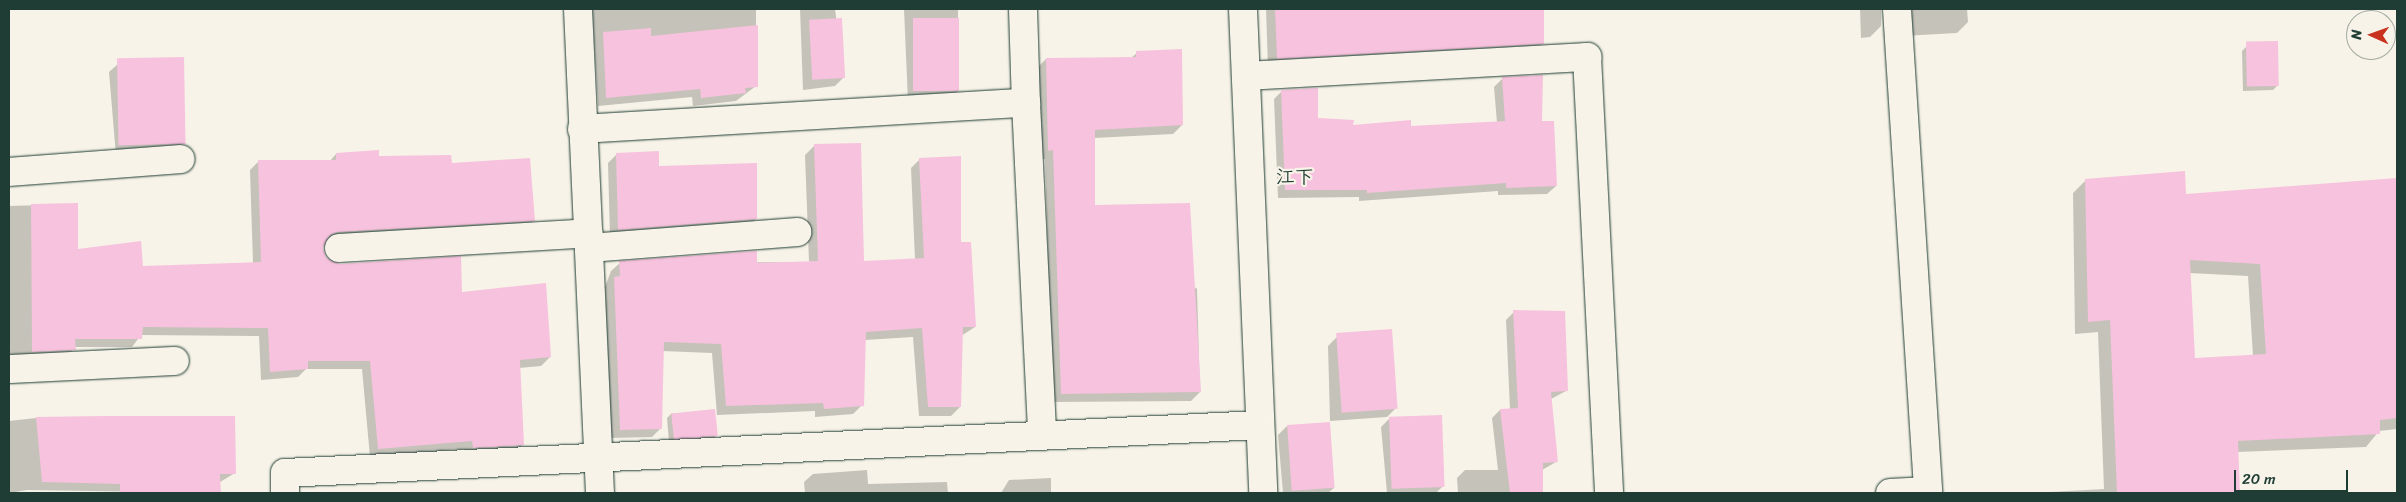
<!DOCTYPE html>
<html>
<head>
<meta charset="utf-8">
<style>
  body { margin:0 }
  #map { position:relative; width:2406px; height:502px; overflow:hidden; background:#f7f3e8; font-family:Sriracha,"Klee One",sans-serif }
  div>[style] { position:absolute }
  .shadow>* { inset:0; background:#0003 }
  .building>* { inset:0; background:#f7c2dd; transform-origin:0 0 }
  .roads { filter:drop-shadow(0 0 1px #1f3d34) drop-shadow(0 0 1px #1f3d34) }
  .minor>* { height:28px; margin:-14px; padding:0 14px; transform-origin:14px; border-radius:14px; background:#f7f3e8 }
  span { translate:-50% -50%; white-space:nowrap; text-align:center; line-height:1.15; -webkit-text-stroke:4.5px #f7f3e8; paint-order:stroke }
  .quarter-label { font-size:19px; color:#1f3d34; font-weight:700 }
  .frame { position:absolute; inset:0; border:10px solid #1f3d34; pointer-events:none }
  .north { position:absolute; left:2346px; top:10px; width:50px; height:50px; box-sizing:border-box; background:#f7f3e8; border:1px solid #a1aaa0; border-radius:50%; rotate:272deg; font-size:14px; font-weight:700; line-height:20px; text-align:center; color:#1f3d34 }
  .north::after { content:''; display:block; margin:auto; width:18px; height:22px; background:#c8321e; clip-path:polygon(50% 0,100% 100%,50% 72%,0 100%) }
  .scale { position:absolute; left:2234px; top:470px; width:114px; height:22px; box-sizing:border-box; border:2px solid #1f3d34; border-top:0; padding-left:6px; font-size:15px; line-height:18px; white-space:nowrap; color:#1f3d34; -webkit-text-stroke:4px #f7f3e8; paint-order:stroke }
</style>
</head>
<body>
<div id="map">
  <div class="shadow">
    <i style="clip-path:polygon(592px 9px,756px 9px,756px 86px,736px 101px,693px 106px,692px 97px,598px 106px)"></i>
    <i style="clip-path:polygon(800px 9px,835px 9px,844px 77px,835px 86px,803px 90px)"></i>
    <i style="clip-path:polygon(904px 9px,958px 9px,958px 91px,950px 99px,908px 102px)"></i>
    <i style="clip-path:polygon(1266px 9px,1543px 9px,1543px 43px,1534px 52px,1268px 67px)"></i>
    <i style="clip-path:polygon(1860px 9px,1881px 9px,1881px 26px,1870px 37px,1861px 38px)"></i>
    <i style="clip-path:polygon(1894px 9px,1967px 9px,1968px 22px,1957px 33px,1903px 36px)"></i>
    <i style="clip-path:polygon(2247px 46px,2278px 85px,2273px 90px,2243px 91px,2242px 51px)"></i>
    <i style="clip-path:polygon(1137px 53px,1182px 125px,1173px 134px,1094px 138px,1094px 206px,1197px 289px,1200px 392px,1191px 401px,1052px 402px,1045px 159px,1040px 159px,1037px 68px,1046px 59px,1131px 58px)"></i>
    <i style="clip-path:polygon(118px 64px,183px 144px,174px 153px,116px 156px,109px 72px)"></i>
    <i style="clip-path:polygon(1502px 79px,1541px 122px,1556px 186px,1547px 194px,1498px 195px,1498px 191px,1359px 201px,1359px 197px,1278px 198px,1274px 99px,1282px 91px,1317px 120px,1351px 126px,1410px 128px,1497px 123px,1494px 87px)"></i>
    <i style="clip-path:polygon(814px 146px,863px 262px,915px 260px,911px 168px,920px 159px,959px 244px,975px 327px,961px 336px,960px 407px,951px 416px,919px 416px,913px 337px,865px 340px,862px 405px,853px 414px,815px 417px,815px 411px,717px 415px,712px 353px,662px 351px,660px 429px,652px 437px,611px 438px,605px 287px,611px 271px,620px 263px,809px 262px,805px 155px)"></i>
    <i style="clip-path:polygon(336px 154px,450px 164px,534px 220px,525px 229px,328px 241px,322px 248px,325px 258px,340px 265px,461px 294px,550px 357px,541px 366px,519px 368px,522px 445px,513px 454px,464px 456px,464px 449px,370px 457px,362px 369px,306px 369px,298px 377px,261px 380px,259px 336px,141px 335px,132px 347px,75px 347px,66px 358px,9px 361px,9px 206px,77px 204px,76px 251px,142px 268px,253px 264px,250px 170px,259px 161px,330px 161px)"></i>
    <i style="clip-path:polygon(617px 154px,658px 167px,756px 219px,747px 227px,610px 238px,608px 163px)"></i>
    <i style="clip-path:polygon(evenodd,2397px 179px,2397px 429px,2379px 431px,2366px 447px,2237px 452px,2239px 493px,2031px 493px,2104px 489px,2098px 332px,2075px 334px,2073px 193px,2086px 180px,2185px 196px,2397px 179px,2189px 273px,2248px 276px,2253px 356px,2194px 359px,2189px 273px)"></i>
    <i style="clip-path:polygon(1514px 312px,1566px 391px,1551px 399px,1556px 462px,1542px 470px,1542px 493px,1458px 493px,1457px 478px,1465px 470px,1498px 470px,1492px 418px,1500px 410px,1510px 410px,1506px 320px)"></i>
    <i style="clip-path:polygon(1337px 337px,1396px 408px,1387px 417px,1330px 421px,1328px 346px)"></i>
    <i style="clip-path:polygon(672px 413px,716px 436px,712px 440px,669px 442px,667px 418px)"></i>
    <i style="clip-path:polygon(36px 418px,235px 473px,220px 482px,220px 493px,27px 490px,9px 493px,9px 421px)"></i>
    <i style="clip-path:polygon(1390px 418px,1443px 486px,1436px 493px,1387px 493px,1381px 427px)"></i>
    <i style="clip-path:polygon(1287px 426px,1334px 488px,1328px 493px,1283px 493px,1278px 435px)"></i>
    <i style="clip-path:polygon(867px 470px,868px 484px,947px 482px,948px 493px,805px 493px,804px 482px,813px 474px)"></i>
    <i style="clip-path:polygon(1051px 478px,1051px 493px,1001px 493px,1009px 480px)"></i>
  </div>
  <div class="building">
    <i style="clip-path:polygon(1275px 9px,1544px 9px,1544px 44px,1277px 59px)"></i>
    <i style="left:842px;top:18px;width:60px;height:33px;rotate:87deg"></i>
    <i style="left:959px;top:18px;width:73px;height:46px;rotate:90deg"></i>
    <i style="clip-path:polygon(758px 25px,758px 87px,745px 88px,746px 93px,701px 98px,700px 89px,606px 98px,603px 32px,651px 28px,651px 36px)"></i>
    <i style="left:2278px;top:41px;width:45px;height:32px;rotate:89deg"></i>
    <i style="clip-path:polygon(1182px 49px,1183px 125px,1095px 130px,1095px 205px,1190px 203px,1201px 392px,1061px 394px,1053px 150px,1048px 151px,1046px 58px,1136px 57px,1136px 51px)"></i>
    <i style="left:184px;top:57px;width:87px;height:67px;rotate:89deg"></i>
    <i style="clip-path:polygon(1543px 75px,1542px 121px,1554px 121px,1557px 186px,1506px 188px,1506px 183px,1367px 193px,1367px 190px,1285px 190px,1281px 90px,1318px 88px,1318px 118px,1354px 120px,1353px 125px,1411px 120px,1411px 126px,1505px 121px,1502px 77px)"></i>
    <i style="clip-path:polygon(861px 143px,864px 261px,924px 258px,919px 158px,961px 156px,961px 242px,971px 242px,976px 327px,963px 327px,961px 407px,928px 407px,922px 328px,866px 332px,864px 406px,824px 409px,823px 403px,726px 406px,721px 344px,664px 342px,662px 429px,620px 430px,614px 277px,620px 276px,619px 261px,757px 251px,757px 263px,818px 261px,814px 144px)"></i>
    <i style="clip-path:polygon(379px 150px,379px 156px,451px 155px,452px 163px,530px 158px,535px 221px,338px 232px,330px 235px,323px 248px,326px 257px,340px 264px,461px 256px,462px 292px,546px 283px,551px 357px,520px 360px,524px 445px,473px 448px,472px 441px,378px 449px,370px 361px,308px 361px,308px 369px,270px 372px,268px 328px,143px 327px,142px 339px,75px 339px,76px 350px,32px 352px,31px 204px,78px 203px,78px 249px,141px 241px,143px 266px,261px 262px,258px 160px,336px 160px,336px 153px)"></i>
    <i style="clip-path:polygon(659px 151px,659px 166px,757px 163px,757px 219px,618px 230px,616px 153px)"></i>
    <i style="clip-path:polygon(evenodd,2185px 171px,2186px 194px,2397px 178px,2397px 418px,2380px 420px,2380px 434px,2238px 441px,2240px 493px,2117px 493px,2110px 320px,2088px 322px,2085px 179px,2185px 171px,2190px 260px,2260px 264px,2266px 354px,2195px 358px,2190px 260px)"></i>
    <i style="clip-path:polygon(1513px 310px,1565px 311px,1568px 391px,1551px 392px,1558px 462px,1543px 463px,1543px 493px,1510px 493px,1500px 409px,1518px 408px)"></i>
    <i style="left:1392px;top:329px;width:80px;height:56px;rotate:86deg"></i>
    <i style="left:715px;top:409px;width:27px;height:44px;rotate:84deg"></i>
    <i style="left:1442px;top:415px;width:72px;height:53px;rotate:88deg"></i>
    <i style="clip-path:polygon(105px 416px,235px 416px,236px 474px,220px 474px,221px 493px,120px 493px,120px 484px,42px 482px,36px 417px)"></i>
    <i style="left:1330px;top:422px;width:66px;height:43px;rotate:86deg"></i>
  </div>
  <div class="roads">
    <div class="minor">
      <i style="left:578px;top:9px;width:484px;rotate:87.4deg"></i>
      <i style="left:1023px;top:9px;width:94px;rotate:88.2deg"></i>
      <i style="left:1243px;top:9px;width:484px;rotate:87.6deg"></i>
      <i style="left:1897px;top:9px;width:485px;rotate:86.3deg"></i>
      <i style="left:1246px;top:76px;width:342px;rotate:-3.2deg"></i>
      <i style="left:1587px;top:57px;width:437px;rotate:87.1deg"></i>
      <i style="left:582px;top:129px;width:445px;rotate:-3.4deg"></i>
      <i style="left:1026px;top:103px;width:332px;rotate:87.2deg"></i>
      <i style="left:9px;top:172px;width:172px;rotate:-4.3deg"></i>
      <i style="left:339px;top:248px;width:250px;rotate:-3.4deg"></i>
      <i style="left:589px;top:248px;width:209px;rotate:-4.4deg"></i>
      <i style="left:9px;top:369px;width:166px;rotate:-2.8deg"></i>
      <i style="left:285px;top:493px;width:20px;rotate:-90deg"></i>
      <i style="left:285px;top:473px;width:974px;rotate:-2.82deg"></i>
      <i style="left:1890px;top:493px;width:38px;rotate:-3deg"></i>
    </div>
  </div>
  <div class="quarter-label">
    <span style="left:1295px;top:177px">江下</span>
  </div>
  <div class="frame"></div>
  <div class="north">N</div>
  <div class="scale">20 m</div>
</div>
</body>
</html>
